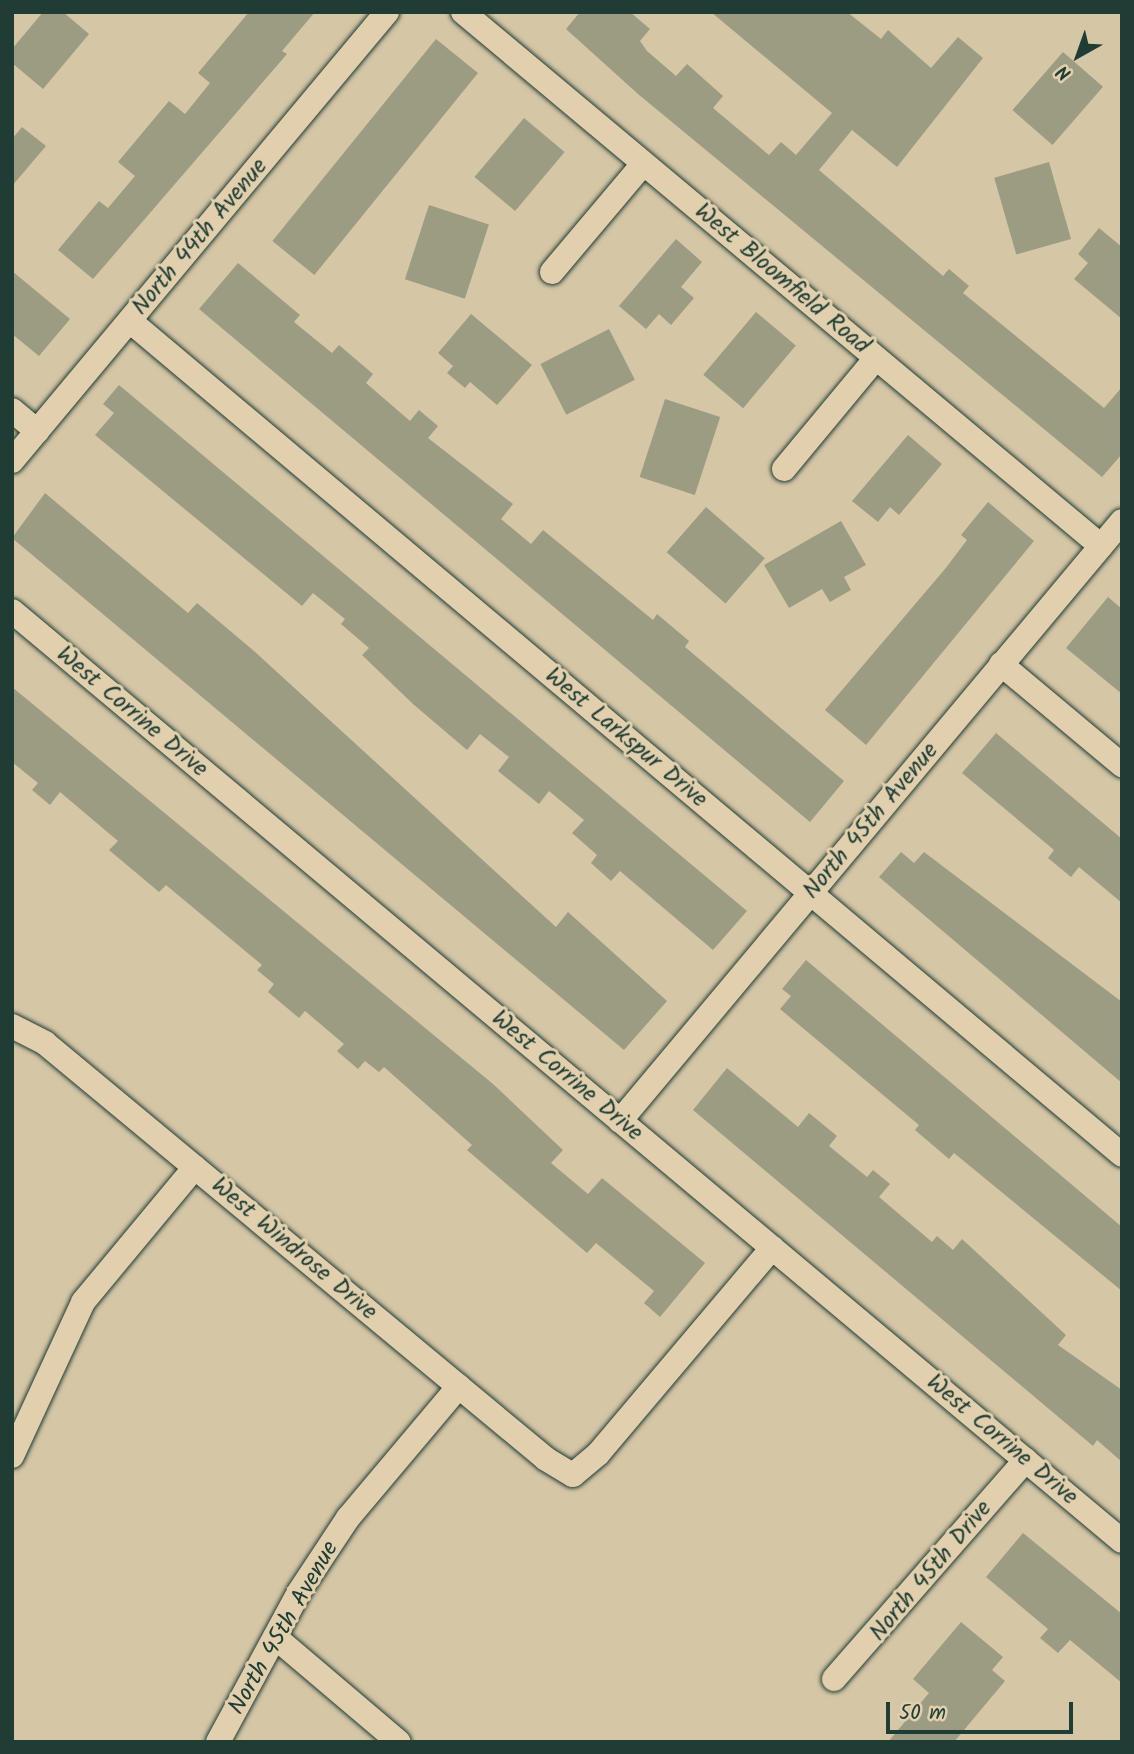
<!DOCTYPE html>
<html>
<head>
<meta charset="utf-8">
<style>
  body { margin:0 }
  #map { position:relative; width:1134px; height:1754px; overflow:hidden; background:#d5c6a6; font-family:Kalam,sans-serif }
  div>[style] { position:absolute }
  .building>* { inset:0; background:#9c9c82; transform-origin:0 0 }
  .roads { filter:drop-shadow(0 0 2px #1f3d34) drop-shadow(0 0 2px #1f3d34) }
  .minor>* { height:24px; margin:-12px; padding:0 12px; transform-origin:12px; border-radius:12px; background:#e1cfad }
  span { translate:-50% -50%; white-space:nowrap; text-align:center; line-height:1.15; -webkit-text-stroke:6px #e1cfad; paint-order:stroke }
  .street-label { font-size:24px; color:#1f3d34 }
  .frame { position:absolute; inset:0; border:14px solid #1f3d34; pointer-events:none }
  .north { position:absolute; left:1043px; top:21px; width:70px; height:70px; -webkit-text-stroke:5px #e1cfad; paint-order:stroke; rotate:220deg; font-size:19px; font-weight:700; line-height:28px; text-align:center; color:#1f3d34 }
  .north::after { content:''; display:block; margin:auto; width:24px; height:32px; background:#1f3d34; clip-path:polygon(50% 0,100% 100%,50% 72%,0 100%) }
  .scale { position:absolute; left:886px; top:1702px; width:187px; height:32px; box-sizing:border-box; border:4px solid #1f3d34; border-top:0; padding-left:9px; font-size:21px; line-height:24px; white-space:nowrap; color:#1f3d34; -webkit-text-stroke:5px #e1cfad; paint-order:stroke }
</style>
</head>
<body>
<div id="map">
  <div class="building">
    <i style="clip-path:polygon(43px 12px,63px 12px,89px 34px,43px 89px,12px 63px,12px 49px)"></i>
    <i style="clip-path:polygon(249px 12px,315px 12px,282px 51px,287px 54px,93px 279px,58px 250px,99px 201px,108px 208px,135px 176px,118px 162px,169px 101px,185px 114px,210px 83px,198px 73px)"></i>
    <i style="clip-path:polygon(580px 12px,630px 12px,650px 29px,640px 41px,647px 51px,676px 76px,687px 64px,723px 96px,713px 108px,769px 155px,781px 142px,796px 155px,832px 113px,711px 12px,847px 12px,881px 39px,888px 30px,931px 68px,958px 37px,983px 58px,897px 167px,852px 130px,819px 170px,943px 276px,949px 269px,969px 286px,963px 293px,1104px 408px,1122px 387px,1122px 454px,1102px 477px,638px 94px,566px 29px)"></i>
    <i style="left:436px;top:39px;width:54px;height:260px;rotate:39deg"></i>
    <i style="left:1063px;top:52px;width:53px;height:77px;rotate:41deg"></i>
    <i style="left:524px;top:118px;width:53px;height:77px;rotate:40deg"></i>
    <i style="clip-path:polygon(22px 127px,46px 146px,12px 186px,12px 139px)"></i>
    <i style="left:1049px;top:162px;width:80px;height:57px;rotate:74deg"></i>
    <i style="left:429px;top:205px;width:63px;height:78px;rotate:18deg"></i>
    <i style="clip-path:polygon(1099px 228px,1122px 247px,1122px 319px,1074px 279px,1088px 263px,1078px 254px)"></i>
    <i style="clip-path:polygon(676px 239px,702px 262px,681px 287px,694px 298px,671px 325px,659px 314px,646px 329px,619px 306px)"></i>
    <i style="clip-path:polygon(238px 263px,300px 315px,294px 322px,332px 353px,339px 345px,373px 374px,366px 383px,410px 421px,419px 410px,438px 426px,428px 438px,513px 504px,501px 519px,531px 544px,543px 530px,653px 620px,657px 614px,689px 641px,685px 647px,844px 781px,810px 822px,199px 309px)"></i>
    <i style="clip-path:polygon(12px 271px,70px 319px,39px 356px,12px 334px)"></i>
    <i style="left:756px;top:312px;width:52px;height:82px;rotate:40deg"></i>
    <i style="clip-path:polygon(471px 314px,532px 365px,497px 405px,470px 382px,465px 388px,447px 373px,453px 366px,438px 353px)"></i>
    <i style="left:609px;top:329px;width:57px;height:77px;rotate:63deg"></i>
    <i style="clip-path:polygon(119px 385px,747px 911px,713px 950px,620px 871px,611px 881px,591px 863px,597px 855px,572px 833px,584px 820px,549px 791px,539px 804px,498px 771px,509px 757px,480px 734px,467px 750px,413px 704px,362px 655px,369px 648px,341px 624px,345px 619px,313px 593px,302px 606px,95px 435px,114px 413px,103px 404px)"></i>
    <i style="left:665px;top:399px;width:58px;height:82px;rotate:18deg"></i>
    <i style="clip-path:polygon(908px 435px,942px 464px,899px 515px,890px 507px,878px 522px,852px 501px)"></i>
    <i style="clip-path:polygon(45px 493px,188px 613px,197px 603px,254px 651px,556px 927px,568px 912px,667px 1001px,624px 1050px,12px 538px)"></i>
    <i style="clip-path:polygon(988px 502px,1034px 541px,866px 745px,825px 710px,945px 569px,967px 540px,961px 535px)"></i>
    <i style="left:706px;top:507px;width:78px;height:60px;rotate:41deg"></i>
    <i style="clip-path:polygon(841px 521px,866px 565px,844px 577px,851px 590px,830px 602px,822px 589px,789px 608px,764px 565px)"></i>
    <i style="clip-path:polygon(1108px 597px,1122px 609px,1122px 694px,1066px 648px)"></i>
    <i style="clip-path:polygon(12px 687px,493px 1084px,563px 1150px,551px 1163px,588px 1194px,602px 1178px,705px 1263px,660px 1317px,644px 1303px,654px 1291px,596px 1243px,587px 1253px,467px 1150px,472px 1145px,384px 1067px,379px 1072px,365px 1061px,358px 1069px,337px 1051px,344px 1044px,305px 1011px,299px 1018px,268px 992px,274px 984px,257px 970px,262px 965px,166px 885px,159px 892px,109px 850px,118px 841px,60px 792px,50px 805px,32px 790px,38px 783px,12px 762px)"></i>
    <i style="clip-path:polygon(996px 733px,1122px 839px,1122px 903px,1079px 867px,1071px 877px,1048px 858px,1054px 850px,962px 773px)"></i>
    <i style="clip-path:polygon(901px 852px,914px 863px,924px 852px,1122px 1002px,1122px 1083px,879px 877px)"></i>
    <i style="clip-path:polygon(806px 960px,1122px 1227px,1122px 1291px,954px 1153px,949px 1159px,915px 1130px,919px 1125px,780px 1009px,791px 996px,782px 989px)"></i>
    <i style="clip-path:polygon(727px 1068px,798px 1127px,809px 1113px,837px 1136px,829px 1146px,867px 1177px,873px 1170px,890px 1184px,879px 1197px,932px 1242px,937px 1236px,953px 1250px,962px 1239px,1066px 1335px,1058px 1345px,1122px 1390px,1122px 1462px,1097px 1440px,1093px 1446px,693px 1110px)"></i>
    <i style="clip-path:polygon(1023px 1533px,1122px 1614px,1122px 1683px,1070px 1640px,1058px 1653px,1040px 1638px,1048px 1629px,986px 1577px)"></i>
    <i style="clip-path:polygon(961px 1622px,1003px 1657px,992px 1670px,1005px 1681px,954px 1742px,888px 1742px,929px 1693px,913px 1679px)"></i>
  </div>
  <div class="roads">
    <div class="minor">
      <i style="left:463px;top:12px;width:832px;rotate:39.93deg"></i>
      <i style="left:552px;top:272px;width:141px;rotate:-49.9deg"></i>
      <i style="left:130px;top:321px;width:1296px;rotate:40.05deg"></i>
      <i style="left:12px;top:410px;width:33px;rotate:40deg"></i>
      <i style="left:12px;top:461px;width:585px;rotate:-50.13deg"></i>
      <i style="left:784px;top:469px;width:144px;rotate:-50.3deg"></i>
      <i style="left:12px;top:611px;width:1448px;rotate:39.96deg"></i>
      <i style="left:1001px;top:664px;width:158px;rotate:39.9deg"></i>
      <i style="left:12px;top:1026px;width:37px;rotate:27deg"></i>
      <i style="left:45px;top:1043px;width:651px;rotate:39.7deg"></i>
      <i style="left:546px;top:1459px;width:31px;rotate:31deg"></i>
      <i style="left:573px;top:1475px;width:33px;rotate:-40deg"></i>
      <i style="left:598px;top:1454px;width:270px;rotate:-49.8deg"></i>
      <i style="left:620px;top:1121px;width:782px;rotate:-50.08deg"></i>
      <i style="left:12px;top:1456px;width:170px;rotate:-65.2deg"></i>
      <i style="left:83px;top:1302px;width:175px;rotate:-50.3deg"></i>
      <i style="left:275px;top:1637px;width:162px;rotate:40.3deg"></i>
      <i style="left:834px;top:1679px;width:291px;rotate:-48.8deg"></i>
      <i style="left:218px;top:1742px;width:170px;rotate:-61.6deg"></i>
      <i style="left:299px;top:1592px;width:89px;rotate:-56.5deg"></i>
      <i style="left:348px;top:1518px;width:172px;rotate:-49.9deg"></i>
    </div>
  </div>
  <div class="street-label">
    <span style="left:200px;top:237px;rotate:-50deg">North 44th Avenue</span>
    <span style="left:782px;top:279px;rotate:40deg">West Bloomfield Road</span>
    <span style="left:132px;top:712px;rotate:40deg">West Corrine Drive</span>
    <span style="left:626px;top:738px;rotate:40deg">West Larkspur Drive</span>
    <span style="left:871px;top:821px;rotate:-50deg">North 45th Avenue</span>
    <span style="left:567px;top:1076px;rotate:40deg">West Corrine Drive</span>
    <span style="left:294px;top:1249px;rotate:40deg">West Windrose Drive</span>
    <span style="left:1002px;top:1440px;rotate:40deg">West Corrine Drive</span>
    <span style="left:931px;top:1571px;rotate:-50deg">North 45th Drive</span>
    <span style="left:284px;top:1628px;rotate:-60deg">North 45th Avenue</span>
  </div>
  <div class="frame"></div>
  <div class="north">N</div>
  <div class="scale">50 m</div>
</div>
</body>
</html>
